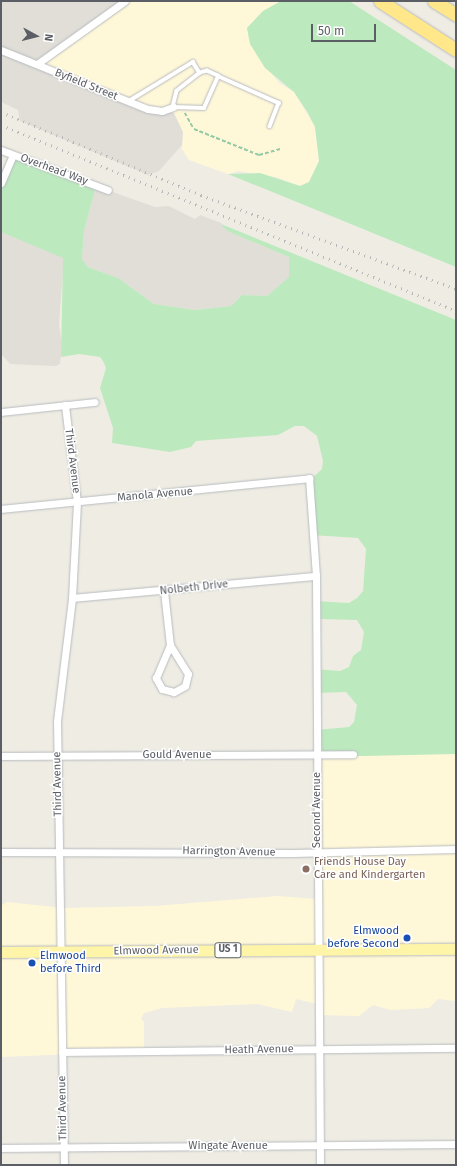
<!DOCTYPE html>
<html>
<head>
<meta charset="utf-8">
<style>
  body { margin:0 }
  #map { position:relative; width:457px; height:1166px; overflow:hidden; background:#efede3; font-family:"Fira Sans",sans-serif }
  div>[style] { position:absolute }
  .commercial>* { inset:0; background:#fff8d8 }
  .industrial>* { inset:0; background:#e0ded7 }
  .green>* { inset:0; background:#bde9bf }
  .path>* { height:1.5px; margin-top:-0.75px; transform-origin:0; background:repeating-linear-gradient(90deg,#95caa7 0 4px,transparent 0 6px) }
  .roads { filter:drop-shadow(0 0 1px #b8bbc0) drop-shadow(0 0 1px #b8bbc0) }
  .service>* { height:3.5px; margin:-1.75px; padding:0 1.75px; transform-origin:1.75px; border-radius:1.75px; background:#fff }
  .minor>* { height:7px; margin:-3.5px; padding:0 3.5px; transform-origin:3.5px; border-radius:3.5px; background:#fff }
  .primary>* { height:11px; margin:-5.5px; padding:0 5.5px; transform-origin:5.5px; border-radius:5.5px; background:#fff5a8 }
  .motorway>* { height:13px; margin:-6.5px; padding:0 6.5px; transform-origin:6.5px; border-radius:6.5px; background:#ffe78a }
  .rail>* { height:2.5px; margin-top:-1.25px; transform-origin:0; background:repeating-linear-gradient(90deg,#b6b7b8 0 1px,transparent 0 6px) }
  .dots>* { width:11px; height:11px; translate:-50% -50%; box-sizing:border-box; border:2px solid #fff; border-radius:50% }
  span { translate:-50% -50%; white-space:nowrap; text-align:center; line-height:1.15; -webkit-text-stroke:3px #fff; paint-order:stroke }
  .shield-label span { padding:1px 3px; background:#fff; border:1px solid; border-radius:3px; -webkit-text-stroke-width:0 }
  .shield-label { font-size:10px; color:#5b5f65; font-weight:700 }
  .street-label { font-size:11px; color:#5b5f65 }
  .education-label { font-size:11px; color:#785e54 }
  .left { translate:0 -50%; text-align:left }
  .transit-label { font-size:11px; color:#164399 }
  .right { translate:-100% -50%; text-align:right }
  .frame { position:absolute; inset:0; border:2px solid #5b5f65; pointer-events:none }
  .north { position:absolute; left:16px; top:16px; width:40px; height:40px; -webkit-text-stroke:3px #fff; paint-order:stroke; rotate:97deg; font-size:11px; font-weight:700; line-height:16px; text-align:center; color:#5b5f65 }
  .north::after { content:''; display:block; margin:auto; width:14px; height:18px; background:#5b5f65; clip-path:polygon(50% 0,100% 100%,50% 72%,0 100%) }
  .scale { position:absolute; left:311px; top:24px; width:65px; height:18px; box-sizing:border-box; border:2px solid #5b5f65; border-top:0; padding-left:5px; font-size:12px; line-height:14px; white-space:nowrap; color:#5b5f65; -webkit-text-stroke:3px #fff; paint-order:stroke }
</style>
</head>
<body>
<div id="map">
  <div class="commercial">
    <i style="clip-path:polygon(121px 1px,281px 1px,263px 11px,247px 28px,250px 44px,279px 83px,294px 92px,315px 127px,319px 161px,309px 182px,300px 186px,276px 177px,238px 171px,228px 174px,189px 160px,182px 149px,183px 132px,146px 109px,42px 65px)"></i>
    <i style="clip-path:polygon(342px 754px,456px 754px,456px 1001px,438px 999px,429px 1008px,391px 1010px,373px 1005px,359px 1016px,320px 1015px,318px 1004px,296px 999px,292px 1012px,257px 1004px,162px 1008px,144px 1013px,141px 1019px,144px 1022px,144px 1051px,1px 1057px,1px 906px,7px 902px,64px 908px,155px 906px,277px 896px,316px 899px,317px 757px)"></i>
  </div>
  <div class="industrial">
    <i style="clip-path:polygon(1px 1px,121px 1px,42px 65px,129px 102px,174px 113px,183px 132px,182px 145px,159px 171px,148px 175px,20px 121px,18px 110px,1px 102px)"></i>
    <i style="clip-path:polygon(96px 186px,155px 207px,169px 206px,195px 219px,200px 215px,221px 223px,227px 231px,289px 257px,289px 277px,267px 296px,242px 295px,231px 306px,195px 310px,154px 304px,118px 278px,88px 267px,82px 259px,84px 231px)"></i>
    <i style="clip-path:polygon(1px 232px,64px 258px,59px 324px,62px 345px,60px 364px,56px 366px,10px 364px,1px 354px)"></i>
  </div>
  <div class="green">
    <i style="clip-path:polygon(281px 1px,349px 1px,456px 70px,456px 267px,228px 174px,260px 173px,300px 186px,309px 182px,319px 161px,315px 127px,308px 113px,294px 92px,265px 68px,250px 44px,247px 28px,263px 11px)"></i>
    <i style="clip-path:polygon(12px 160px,23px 160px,96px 186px,84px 231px,82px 259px,88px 267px,118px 278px,154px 304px,195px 310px,231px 306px,242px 295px,267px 296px,289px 277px,289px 257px,227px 231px,221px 224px,456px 320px,456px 754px,317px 757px,316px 730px,349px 727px,354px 722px,357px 705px,346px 692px,317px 693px,315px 669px,340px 671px,349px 667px,353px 656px,361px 650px,364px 632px,357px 620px,320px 619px,315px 601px,349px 603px,357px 598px,363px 591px,366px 549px,358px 538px,312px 535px,308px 482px,322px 469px,323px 461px,317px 436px,304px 426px,295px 426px,278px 435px,196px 441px,191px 447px,170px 452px,112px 443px,113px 428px,100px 388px,106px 368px,103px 361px,100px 357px,79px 354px,61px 357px,63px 258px,1px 232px,1px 185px)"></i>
  </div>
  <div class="path">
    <i style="left:185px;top:113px;width:18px;rotate:61deg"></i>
    <i style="left:194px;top:129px;width:70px;rotate:21.8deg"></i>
    <i style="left:259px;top:155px;width:22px;rotate:-16deg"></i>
  </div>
  <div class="roads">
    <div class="service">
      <i style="left:218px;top:76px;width:12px;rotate:-156deg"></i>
      <i style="left:207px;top:71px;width:7px;rotate:164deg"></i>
      <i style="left:200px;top:73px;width:29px;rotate:142deg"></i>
      <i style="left:177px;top:91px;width:16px;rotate:104deg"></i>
      <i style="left:173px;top:107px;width:31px;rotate:2deg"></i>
      <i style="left:204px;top:108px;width:35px;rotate:-66deg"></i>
      <i style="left:218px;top:76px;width:67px;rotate:23.9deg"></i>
      <i style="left:279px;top:103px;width:25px;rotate:111deg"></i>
      <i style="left:129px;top:101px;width:75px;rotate:-31.4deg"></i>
      <i style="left:193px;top:62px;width:13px;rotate:58deg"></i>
    </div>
    <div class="minor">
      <i style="left:1px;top:50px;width:158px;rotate:21.9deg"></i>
      <i style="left:148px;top:109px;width:14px;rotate:8deg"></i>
      <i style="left:162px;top:111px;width:12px;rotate:-20deg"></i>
      <i style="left:37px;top:64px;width:108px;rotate:-35.6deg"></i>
      <i style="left:1px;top:150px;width:114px;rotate:20.5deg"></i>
      <i style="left:1px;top:183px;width:30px;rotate:-67deg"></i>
      <i style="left:1px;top:412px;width:94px;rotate:-6.1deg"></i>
      <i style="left:1px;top:509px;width:310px;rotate:-5.7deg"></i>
      <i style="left:309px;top:478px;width:98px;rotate:85.9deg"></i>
      <i style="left:316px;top:576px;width:589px;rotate:89.61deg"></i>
      <i style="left:164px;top:591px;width:54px;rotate:83.7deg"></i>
      <i style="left:170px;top:645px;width:34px;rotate:58deg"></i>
      <i style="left:188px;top:674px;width:12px;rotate:104deg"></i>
      <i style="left:185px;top:686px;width:13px;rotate:151deg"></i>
      <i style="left:174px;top:692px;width:12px;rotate:-166deg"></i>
      <i style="left:162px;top:689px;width:13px;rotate:-119deg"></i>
      <i style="left:156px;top:678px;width:36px;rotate:-67deg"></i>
      <i style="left:72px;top:598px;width:245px;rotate:-5.2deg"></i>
      <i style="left:1px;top:756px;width:352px;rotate:-0.3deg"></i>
      <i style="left:1px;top:852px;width:292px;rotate:0.2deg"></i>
      <i style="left:293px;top:853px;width:163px;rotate:-1.4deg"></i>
      <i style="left:62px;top:1052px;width:394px;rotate:-0.6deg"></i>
      <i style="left:1px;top:1148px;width:455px;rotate:-0.5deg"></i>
      <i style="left:64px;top:1165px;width:444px;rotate:-90.9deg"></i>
      <i style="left:57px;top:721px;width:124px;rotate:-83deg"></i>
      <i style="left:72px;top:598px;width:96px;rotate:-87deg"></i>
      <i style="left:77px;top:502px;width:98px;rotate:-97.1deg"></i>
    </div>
    <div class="primary">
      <i style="left:1px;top:952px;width:455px;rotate:-0.4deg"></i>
    </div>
    <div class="motorway">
      <i style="left:380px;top:1px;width:90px;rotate:32.8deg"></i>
      <i style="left:434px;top:1px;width:26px;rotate:32deg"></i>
    </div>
  </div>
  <div class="rail">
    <i style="left:1px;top:112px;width:217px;rotate:22.5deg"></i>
    <i style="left:201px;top:195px;width:272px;rotate:20.2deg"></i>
    <i style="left:1px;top:125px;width:492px;rotate:22.2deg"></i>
  </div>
  <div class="dots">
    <i style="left:306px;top:869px;background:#8d6e63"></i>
    <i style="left:407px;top:938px;background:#1a4fb4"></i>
    <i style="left:32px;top:963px;background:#1a4fb4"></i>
  </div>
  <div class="shield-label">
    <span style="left:228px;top:950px">US 1</span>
  </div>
  <div class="street-label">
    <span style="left:86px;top:85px;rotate:22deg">Byfield Street</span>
    <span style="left:54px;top:170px;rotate:20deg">Overhead Way</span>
    <span style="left:72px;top:461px;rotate:83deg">Third Avenue</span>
    <span style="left:155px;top:495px;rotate:-5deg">Manola Avenue</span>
    <span style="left:194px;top:588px;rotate:-6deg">Nolbeth Drive</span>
    <span style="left:177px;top:755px">Gould Avenue</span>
    <span style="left:58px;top:784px;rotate:-91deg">Third Avenue</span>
    <span style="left:317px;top:810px;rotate:-90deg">Second Avenue</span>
    <span style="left:229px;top:852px;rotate:1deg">Harrington Avenue</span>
    <span style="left:156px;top:951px;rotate:-1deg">Elmwood Avenue</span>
    <span style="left:259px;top:1050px;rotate:-1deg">Heath Avenue</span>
    <span style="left:63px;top:1108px;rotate:-91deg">Third Avenue</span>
    <span style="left:228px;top:1146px">Wingate Avenue</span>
  </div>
  <div class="education-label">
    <span class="left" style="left:314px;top:869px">Friends House Day<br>Care and Kindergarten</span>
  </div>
  <div class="transit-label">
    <span class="right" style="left:399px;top:938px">Elmwood<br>before Second</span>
    <span class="left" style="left:40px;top:963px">Elmwood<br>before Third</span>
  </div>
  <div class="frame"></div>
  <div class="north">N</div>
  <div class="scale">50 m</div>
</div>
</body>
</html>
